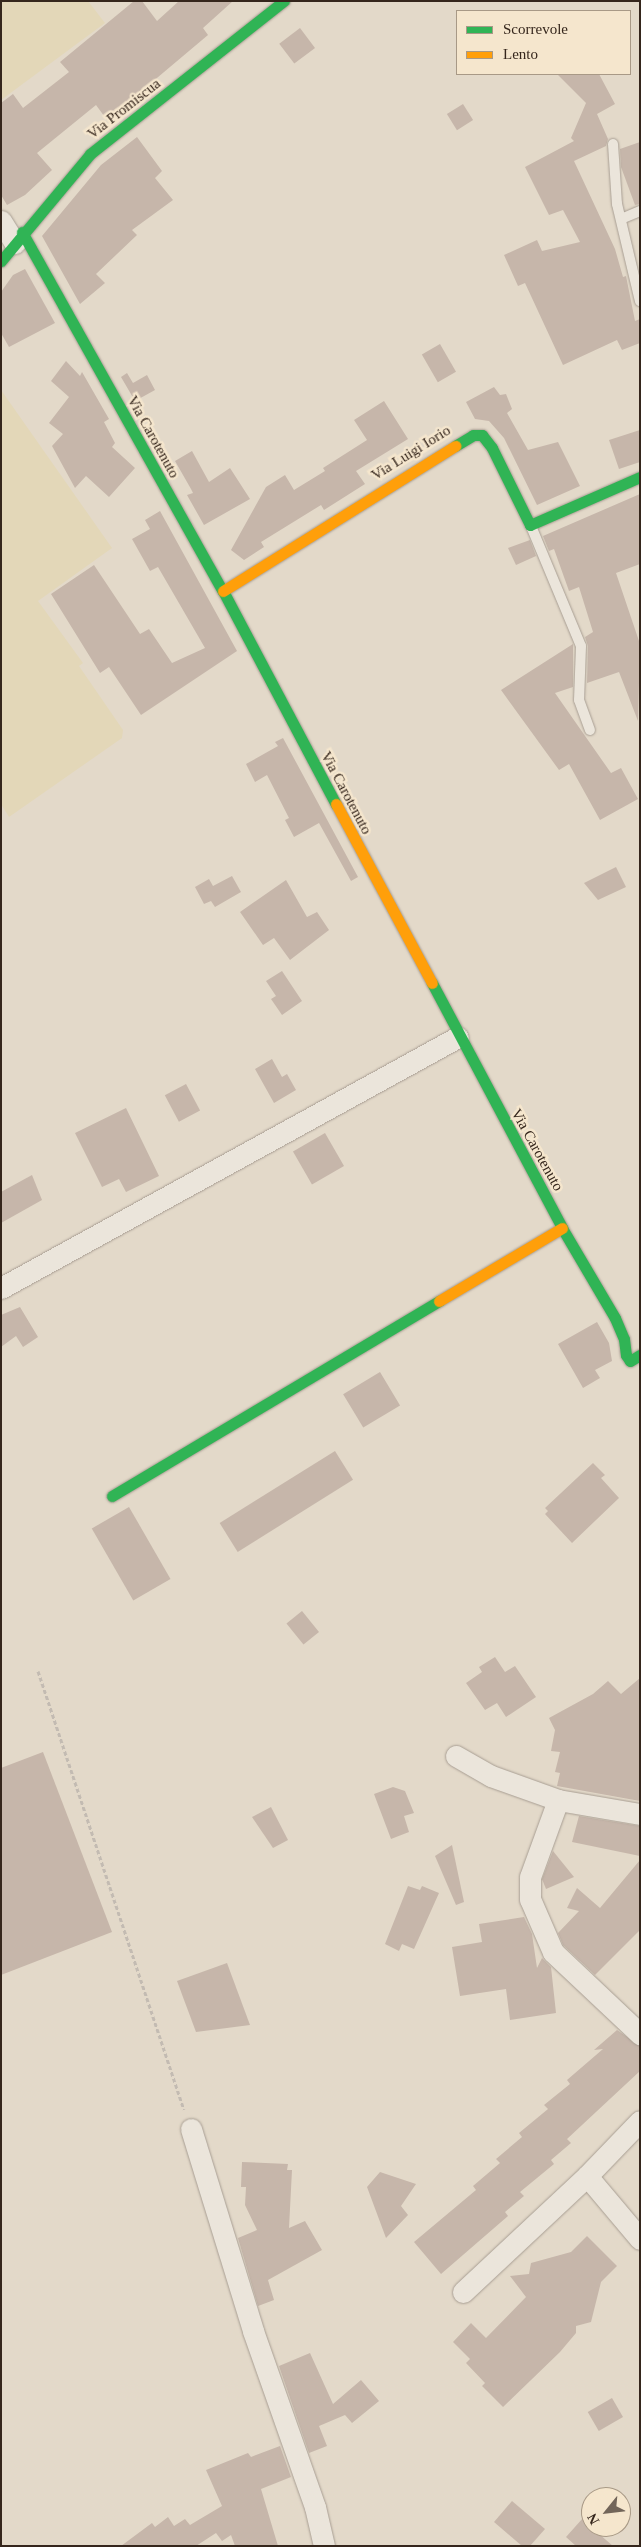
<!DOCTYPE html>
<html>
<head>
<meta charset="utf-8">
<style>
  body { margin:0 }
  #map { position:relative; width:641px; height:2547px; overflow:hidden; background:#e3d9c9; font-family:"Times New Roman",serif }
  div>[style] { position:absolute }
  .farmland>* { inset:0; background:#e3d7b8 }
  .building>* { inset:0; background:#c6b6aa; transform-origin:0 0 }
  .path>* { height:3px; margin-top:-1.5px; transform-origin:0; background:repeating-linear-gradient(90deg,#c3bbb2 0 4px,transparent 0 6.5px) }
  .roads { filter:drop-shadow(0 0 1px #a89e93) drop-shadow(0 0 1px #a89e93) }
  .lane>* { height:10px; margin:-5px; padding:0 5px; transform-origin:5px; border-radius:5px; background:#ebe5db }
  .street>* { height:21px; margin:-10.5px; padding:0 10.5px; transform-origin:10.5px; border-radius:10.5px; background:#ebe5db }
  .fast>* { height:11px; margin:-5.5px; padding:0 5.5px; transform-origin:5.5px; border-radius:5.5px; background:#30b455 }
  .slow>* { height:11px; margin:-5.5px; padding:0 5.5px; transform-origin:5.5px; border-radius:5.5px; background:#ff9f0a }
  span { translate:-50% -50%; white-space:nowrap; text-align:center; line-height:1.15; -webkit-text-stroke:5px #f5e6cd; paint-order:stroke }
  .street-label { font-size:15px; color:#35261c }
  .frame { position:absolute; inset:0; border:2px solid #35261c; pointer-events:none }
  .legend { position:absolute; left:456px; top:10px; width:175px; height:65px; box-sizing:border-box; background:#f5e6cd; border:1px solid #a89986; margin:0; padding:6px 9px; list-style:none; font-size:15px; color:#35261c }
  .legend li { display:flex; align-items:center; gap:10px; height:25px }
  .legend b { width:25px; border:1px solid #a89986 }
  .north { position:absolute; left:581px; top:2487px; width:50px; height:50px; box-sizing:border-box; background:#f5e6cd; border:1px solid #a89986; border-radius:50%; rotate:241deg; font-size:14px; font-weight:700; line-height:20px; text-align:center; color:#35261c }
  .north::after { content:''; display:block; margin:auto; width:18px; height:22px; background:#726559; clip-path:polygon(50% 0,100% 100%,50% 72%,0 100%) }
</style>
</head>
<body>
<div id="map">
  <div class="farmland">
    <i style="clip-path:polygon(1px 1px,88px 1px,105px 23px,1px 100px)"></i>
    <i style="clip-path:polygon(1px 390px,112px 548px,38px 601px,83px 663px,79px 666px,123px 730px,122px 738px,9px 817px,1px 804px)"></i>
  </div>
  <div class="building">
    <i style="clip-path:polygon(134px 1px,142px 1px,157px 21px,179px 1px,233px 1px,203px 28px,208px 35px,107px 120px,96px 105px,37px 153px,52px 170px,25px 195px,7px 205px,1px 195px,1px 103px,13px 94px,23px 108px,69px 72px,60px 62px)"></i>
    <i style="left:300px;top:28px;width:25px;height:26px;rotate:53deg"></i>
    <i style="clip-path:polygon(557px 74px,599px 74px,615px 104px,597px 114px,608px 139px,606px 146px,574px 161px,615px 249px,623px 277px,626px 276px,635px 321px,640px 319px,640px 343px,622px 350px,617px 340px,563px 365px,525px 283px,518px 286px,504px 255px,537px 240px,542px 251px,580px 242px,563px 210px,549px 215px,525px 167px,574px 141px,571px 138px,586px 103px)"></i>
    <i style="left:463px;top:104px;width:19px;height:19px;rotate:58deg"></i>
    <i style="clip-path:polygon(137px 137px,162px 171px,155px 178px,173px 200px,132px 230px,137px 235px,96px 274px,105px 283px,80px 304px,42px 236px,101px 165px)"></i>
    <i style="clip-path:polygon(640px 142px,640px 204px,635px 205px,621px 167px,620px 149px)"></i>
    <i style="clip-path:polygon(25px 269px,55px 323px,9px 347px,1px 333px,1px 292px,13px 275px)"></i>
    <i style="left:440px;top:344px;width:32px;height:21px;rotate:60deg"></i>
    <i style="clip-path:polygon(66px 361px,80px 376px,82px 372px,109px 419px,104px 422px,115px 443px,112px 447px,135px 468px,109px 497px,86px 476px,75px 488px,52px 446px,63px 434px,49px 423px,69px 397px,51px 381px)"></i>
    <i style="clip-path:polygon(127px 373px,133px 383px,147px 375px,155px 390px,135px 401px,121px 377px)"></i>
    <i style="clip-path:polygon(494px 387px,500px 395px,506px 394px,512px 409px,507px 413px,528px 450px,558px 442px,580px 486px,537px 505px,504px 438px,489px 421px,475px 419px,466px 402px)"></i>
    <i style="clip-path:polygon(384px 401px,408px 439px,356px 471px,365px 484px,324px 510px,321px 505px,261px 542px,264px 547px,244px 560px,231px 550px,266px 487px,285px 475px,294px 490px,325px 471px,323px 468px,367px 440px,354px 420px)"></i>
    <i style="clip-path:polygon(640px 430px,640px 462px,619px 469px,609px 440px)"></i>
    <i style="clip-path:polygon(192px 451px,209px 482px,230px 468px,250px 499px,204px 525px,187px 495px,193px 493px,191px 489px,175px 461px)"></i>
    <i style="clip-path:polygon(640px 494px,640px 564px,616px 573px,640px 644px,638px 721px,619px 672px,587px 683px,588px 646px,585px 637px,593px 632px,579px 587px,569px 591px,554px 549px,549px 551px,543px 536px)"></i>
    <i style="clip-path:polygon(160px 511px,237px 651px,141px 715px,109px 667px,100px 673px,51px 594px,94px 565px,140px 634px,149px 629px,172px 663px,205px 648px,158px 567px,150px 571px,132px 539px,150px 529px,145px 520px)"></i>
    <i style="clip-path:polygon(530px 540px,536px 556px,516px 565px,508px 548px)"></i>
    <i style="clip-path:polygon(573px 644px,573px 687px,555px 693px,611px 773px,621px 768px,638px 799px,600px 820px,569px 764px,559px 770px,501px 690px)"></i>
    <i style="clip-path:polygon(283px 738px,358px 877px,351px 881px,319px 823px,294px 837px,285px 820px,289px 818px,267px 775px,255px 782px,246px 764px,278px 746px,275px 742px)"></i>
    <i style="clip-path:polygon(616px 867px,626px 887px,598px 900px,584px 883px)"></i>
    <i style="clip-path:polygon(232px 876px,241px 892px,215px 907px,211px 901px,204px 904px,195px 887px,209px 879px,213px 886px)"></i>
    <i style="clip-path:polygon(286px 880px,307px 917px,317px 912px,329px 930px,290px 960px,274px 938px,263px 945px,240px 912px)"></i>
    <i style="clip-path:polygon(282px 971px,302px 1001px,282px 1015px,271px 999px,276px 996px,266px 981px)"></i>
    <i style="clip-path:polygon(272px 1059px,282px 1077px,287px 1074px,296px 1090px,274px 1103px,255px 1069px)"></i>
    <i style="left:186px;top:1084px;width:30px;height:24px;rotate:62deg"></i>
    <i style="clip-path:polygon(126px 1108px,159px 1176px,126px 1192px,119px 1179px,102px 1187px,75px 1133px)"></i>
    <i style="left:325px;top:1133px;width:38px;height:37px;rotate:60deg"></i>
    <i style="clip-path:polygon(32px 1175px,42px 1200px,1px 1223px,1px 1192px)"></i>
    <i style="clip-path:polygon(20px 1307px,38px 1337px,23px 1347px,16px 1336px,1px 1347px,1px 1315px)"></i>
    <i style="clip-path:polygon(597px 1322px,609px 1343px,612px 1361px,595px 1370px,600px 1378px,583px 1388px,558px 1344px)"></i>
    <i style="left:380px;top:1372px;width:39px;height:43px;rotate:59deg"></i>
    <i style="left:335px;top:1451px;width:34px;height:136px;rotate:58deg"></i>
    <i style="clip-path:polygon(593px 1463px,605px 1475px,601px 1478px,619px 1498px,572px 1543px,545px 1514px,548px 1511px,545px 1508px)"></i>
    <i style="left:129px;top:1507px;width:83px;height:43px;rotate:60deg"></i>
    <i style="left:302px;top:1611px;width:27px;height:20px;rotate:51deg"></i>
    <i style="clip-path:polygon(495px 1657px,505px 1672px,515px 1666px,536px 1697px,506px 1717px,497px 1703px,485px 1710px,466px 1683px,482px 1672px,479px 1667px)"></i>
    <i style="clip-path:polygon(640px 1678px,640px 1801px,557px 1786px,560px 1773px,555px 1772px,560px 1752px,551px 1751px,555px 1730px,549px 1718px,593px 1694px,608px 1681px,621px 1694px)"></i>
    <i style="clip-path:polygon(43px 1752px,112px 1932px,1px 1975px,1px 1768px)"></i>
    <i style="clip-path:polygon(393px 1787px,405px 1791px,414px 1813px,404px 1816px,409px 1832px,391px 1839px,374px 1794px)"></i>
    <i style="clip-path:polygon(271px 1807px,288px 1840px,273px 1848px,252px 1817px)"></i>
    <i style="clip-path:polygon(579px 1816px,640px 1826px,640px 1856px,572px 1842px)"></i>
    <i style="clip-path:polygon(452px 1845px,464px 1902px,456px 1905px,435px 1856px)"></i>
    <i style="clip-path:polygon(553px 1851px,574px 1877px,546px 1889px,542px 1879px)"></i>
    <i style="clip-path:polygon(640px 1860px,640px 1930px,595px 1975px,563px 1945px,558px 1933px,579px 1911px,567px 1908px,577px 1888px,600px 1908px)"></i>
    <i style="clip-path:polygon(408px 1886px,420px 1890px,422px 1886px,439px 1893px,414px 1949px,402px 1944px,399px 1951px,385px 1944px)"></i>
    <i style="clip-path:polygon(524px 1917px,532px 1934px,537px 1968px,542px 1958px,551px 1967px,556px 2013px,510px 2020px,506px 1989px,460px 1996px,452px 1947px,482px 1942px,479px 1924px)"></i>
    <i style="clip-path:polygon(227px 1963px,250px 2025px,196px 2032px,177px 1981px)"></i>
    <i style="clip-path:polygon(617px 2030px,640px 2046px,640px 2071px,567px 2139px,571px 2143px,551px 2160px,554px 2164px,520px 2192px,524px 2196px,505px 2212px,508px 2216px,441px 2274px,414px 2242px,476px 2190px,473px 2186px,500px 2163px,496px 2159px,522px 2137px,519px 2133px,548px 2109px,544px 2105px,570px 2084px,567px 2080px,603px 2049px,594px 2050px)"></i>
    <i style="clip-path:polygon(242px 2162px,288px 2164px,287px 2170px,292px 2170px,289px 2228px,305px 2221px,322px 2250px,268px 2280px,274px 2300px,258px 2306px,238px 2238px,257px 2230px,245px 2205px,246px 2187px,241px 2187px)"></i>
    <i style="clip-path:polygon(380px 2172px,416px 2184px,401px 2206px,408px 2215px,386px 2238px,367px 2187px)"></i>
    <i style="clip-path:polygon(587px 2236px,617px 2266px,601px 2282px,591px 2322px,576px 2326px,576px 2333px,560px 2352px,503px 2407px,482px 2386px,485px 2383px,466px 2363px,470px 2359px,453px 2342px,471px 2323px,486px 2338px,526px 2297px,510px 2276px,529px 2274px,531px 2263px,571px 2252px)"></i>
    <i style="clip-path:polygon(310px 2353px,333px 2404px,361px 2380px,379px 2401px,352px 2423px,345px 2415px,319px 2426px,327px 2446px,309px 2453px,279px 2366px)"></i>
    <i style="left:612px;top:2398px;width:22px;height:28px;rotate:60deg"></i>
    <i style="clip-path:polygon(280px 2446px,291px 2477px,261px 2489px,278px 2546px,235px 2546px,231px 2535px,222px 2541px,216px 2533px,196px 2546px,121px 2546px,152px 2523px,155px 2527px,168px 2517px,174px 2526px,185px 2519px,190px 2525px,222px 2506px,206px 2470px,248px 2453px,251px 2457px)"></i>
    <i style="clip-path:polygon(512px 2501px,545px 2529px,530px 2546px,522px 2546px,494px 2522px)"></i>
    <i style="clip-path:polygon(591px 2509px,591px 2527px,613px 2546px,576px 2546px,566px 2537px)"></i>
  </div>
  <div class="path">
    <i style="left:38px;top:1671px;width:462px;rotate:71.6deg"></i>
  </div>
  <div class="roads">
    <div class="lane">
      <i style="left:613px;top:144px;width:60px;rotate:86.2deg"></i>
      <i style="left:617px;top:204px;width:100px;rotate:76.7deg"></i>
      <i style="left:621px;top:219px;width:21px;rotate:-23deg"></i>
      <i style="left:531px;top:526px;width:130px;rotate:67.4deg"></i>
      <i style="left:581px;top:646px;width:54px;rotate:92.1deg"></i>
      <i style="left:579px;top:700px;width:32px;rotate:70deg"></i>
    </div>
    <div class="street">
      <i style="left:1px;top:221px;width:26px;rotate:58deg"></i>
      <i style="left:1px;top:1288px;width:521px;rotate:-28.78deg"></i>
      <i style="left:456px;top:1756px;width:40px;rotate:29.7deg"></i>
      <i style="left:491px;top:1776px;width:71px;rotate:19.7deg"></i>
      <i style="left:558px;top:1800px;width:83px;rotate:9.7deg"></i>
      <i style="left:558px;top:1800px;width:82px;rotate:110deg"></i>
      <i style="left:530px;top:1877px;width:22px;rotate:90deg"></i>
      <i style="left:530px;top:1899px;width:58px;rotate:66.5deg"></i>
      <i style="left:553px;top:1952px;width:120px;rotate:43.3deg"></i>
      <i style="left:191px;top:2129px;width:211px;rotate:72.9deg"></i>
      <i style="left:253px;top:2331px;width:187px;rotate:70.6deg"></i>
      <i style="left:315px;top:2507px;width:40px;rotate:77deg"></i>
      <i style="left:587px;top:2176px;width:82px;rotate:49.9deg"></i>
      <i style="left:463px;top:2292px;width:170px;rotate:-43.1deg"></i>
      <i style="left:587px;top:2176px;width:76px;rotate:-46.1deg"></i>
    </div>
    <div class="fast">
      <i style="left:22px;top:232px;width:411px;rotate:60.8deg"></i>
      <i style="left:223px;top:591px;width:241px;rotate:62.1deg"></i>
      <i style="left:1px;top:261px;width:139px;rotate:-50.2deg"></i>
      <i style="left:90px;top:154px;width:247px;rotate:-38.3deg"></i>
      <i style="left:455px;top:446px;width:21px;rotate:-31deg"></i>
      <i style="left:473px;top:435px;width:9px"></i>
      <i style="left:482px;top:435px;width:16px;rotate:52deg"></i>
      <i style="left:492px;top:448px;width:86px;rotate:63.7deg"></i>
      <i style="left:530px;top:525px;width:120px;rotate:-23.6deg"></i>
      <i style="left:432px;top:983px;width:277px;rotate:62deg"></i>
      <i style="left:562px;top:1228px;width:104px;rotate:59.5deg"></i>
      <i style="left:615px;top:1318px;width:23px;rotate:67deg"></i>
      <i style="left:624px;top:1339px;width:16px;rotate:83deg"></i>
      <i style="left:626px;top:1355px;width:7px;rotate:56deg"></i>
      <i style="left:630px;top:1361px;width:12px;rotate:-31deg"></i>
      <i style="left:112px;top:1496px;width:381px;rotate:-30.8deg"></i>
    </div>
    <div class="slow">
      <i style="left:223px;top:591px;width:274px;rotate:-32deg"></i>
      <i style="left:336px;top:804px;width:203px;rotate:61.8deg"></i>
      <i style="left:439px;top:1301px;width:143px;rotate:-30.7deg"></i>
    </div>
  </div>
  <div class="street-label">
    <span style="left:124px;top:109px;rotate:-38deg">Via Promiscua</span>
    <span style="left:153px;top:437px;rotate:61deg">Via Carotenuto</span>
    <span style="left:411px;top:453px;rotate:-32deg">Via Luigi Iorio</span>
    <span style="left:346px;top:793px;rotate:62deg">Via Carotenuto</span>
    <span style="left:537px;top:1150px;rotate:61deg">Via Carotenuto</span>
  </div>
  <div class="frame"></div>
  <ul class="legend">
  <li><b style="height:6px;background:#30b455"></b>Scorrevole</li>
  <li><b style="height:6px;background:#ff9f0a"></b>Lento</li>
  </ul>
  <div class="north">N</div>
</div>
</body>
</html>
